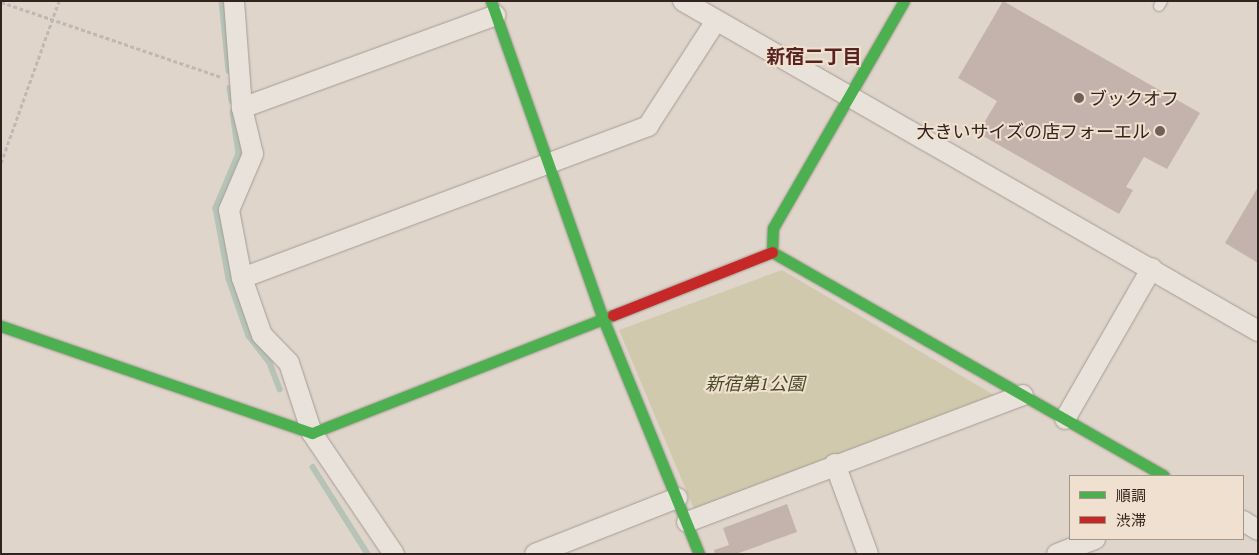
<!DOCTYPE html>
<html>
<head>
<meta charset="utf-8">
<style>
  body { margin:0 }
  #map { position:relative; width:1259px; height:555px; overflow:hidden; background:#e0d5ca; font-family:"PT Serif","Noto Sans JP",serif }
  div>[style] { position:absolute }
  .green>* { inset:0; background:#d1c9ae }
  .stream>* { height:5.5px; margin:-2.75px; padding:0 2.75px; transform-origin:2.75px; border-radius:2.75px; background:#b6c3b7 }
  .building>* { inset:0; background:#c3b3ac }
  .path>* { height:3px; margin-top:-1.5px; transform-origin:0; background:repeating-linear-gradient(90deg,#c0b9b3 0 4px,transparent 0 6.5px) }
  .roads { filter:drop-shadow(0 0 1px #a49b94) drop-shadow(0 0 1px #a49b94) }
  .lane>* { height:10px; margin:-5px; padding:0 5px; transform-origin:5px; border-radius:5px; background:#e8e2db }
  .street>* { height:20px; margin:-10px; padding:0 10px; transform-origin:10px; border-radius:10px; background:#e8e2db }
  .fast>* { height:11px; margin:-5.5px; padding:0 5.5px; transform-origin:5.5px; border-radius:5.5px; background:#4caf50 }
  .jam>* { height:11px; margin:-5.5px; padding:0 5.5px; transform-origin:5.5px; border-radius:5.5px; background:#c62828 }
  .dots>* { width:14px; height:14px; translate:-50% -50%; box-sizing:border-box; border:2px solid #f0e0d0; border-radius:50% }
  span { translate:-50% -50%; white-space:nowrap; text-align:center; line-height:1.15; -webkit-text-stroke:4px #f0e0d0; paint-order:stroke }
  .poi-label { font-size:18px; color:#31231e }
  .left { translate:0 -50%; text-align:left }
  .right { translate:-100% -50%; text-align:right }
  .park-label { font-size:18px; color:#494b27; font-style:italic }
  .neighbourhood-label { font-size:19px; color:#582222; font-weight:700 }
  .frame { position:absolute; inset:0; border:2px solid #31231e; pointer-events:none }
  .legend { position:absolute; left:1069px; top:475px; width:175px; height:65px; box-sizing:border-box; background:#f0e0d0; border:1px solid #a49489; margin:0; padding:6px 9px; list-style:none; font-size:15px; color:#31231e }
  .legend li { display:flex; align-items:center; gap:10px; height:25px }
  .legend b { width:25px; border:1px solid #a49489 }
</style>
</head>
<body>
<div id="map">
  <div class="green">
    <i style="clip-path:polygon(782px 270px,994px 395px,694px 509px,619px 330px)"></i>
  </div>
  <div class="stream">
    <i style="left:222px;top:1px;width:70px;rotate:84.3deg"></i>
    <i style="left:230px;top:88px;width:13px;rotate:81deg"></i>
    <i style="left:233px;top:112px;width:42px;rotate:81.9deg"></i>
    <i style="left:239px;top:154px;width:59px;rotate:113.1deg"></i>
    <i style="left:216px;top:208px;width:72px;rotate:79.6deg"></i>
    <i style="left:229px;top:279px;width:60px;rotate:70.7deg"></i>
    <i style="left:249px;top:336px;width:34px;rotate:52deg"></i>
    <i style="left:270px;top:363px;width:28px;rotate:69deg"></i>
    <i style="left:313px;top:467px;width:103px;rotate:57.7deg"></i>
  </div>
  <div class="building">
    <i style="clip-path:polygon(1003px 1px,1200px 113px,1167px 169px,1144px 157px,1126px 187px,1133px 190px,1119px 214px,978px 133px,997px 101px,958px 78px)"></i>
    <i style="clip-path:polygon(1258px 187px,1258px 263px,1225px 243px)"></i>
    <i style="clip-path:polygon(787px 504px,797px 532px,736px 554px,715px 554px,714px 550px,729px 545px,723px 528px)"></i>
  </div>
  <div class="path">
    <i style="left:1px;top:2px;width:232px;rotate:18.8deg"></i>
    <i style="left:1px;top:163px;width:172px;rotate:-70.3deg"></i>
  </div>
  <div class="roads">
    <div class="lane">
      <i style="left:1159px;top:6px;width:6px;rotate:-59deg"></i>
    </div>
    <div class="street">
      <i style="left:234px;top:1px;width:107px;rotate:85.7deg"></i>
      <i style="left:242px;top:108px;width:47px;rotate:76.6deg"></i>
      <i style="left:253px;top:154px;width:61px;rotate:113.2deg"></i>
      <i style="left:229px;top:210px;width:69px;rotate:79.2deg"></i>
      <i style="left:242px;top:278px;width:60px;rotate:70.7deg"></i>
      <i style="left:262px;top:335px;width:39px;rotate:46deg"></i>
      <i style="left:289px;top:363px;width:74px;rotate:71.8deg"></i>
      <i style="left:312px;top:433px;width:146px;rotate:55.9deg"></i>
      <i style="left:683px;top:1px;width:663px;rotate:29.85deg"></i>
      <i style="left:242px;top:108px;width:270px;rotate:-20.1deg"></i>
      <i style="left:242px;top:278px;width:434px;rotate:-20.5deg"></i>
      <i style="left:648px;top:126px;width:125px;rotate:-57.1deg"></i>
      <i style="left:1065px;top:419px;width:174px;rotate:-60.1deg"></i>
      <i style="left:835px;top:464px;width:96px;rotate:69.9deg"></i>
      <i style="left:1243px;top:521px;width:17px;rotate:31deg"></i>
      <i style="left:687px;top:522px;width:359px;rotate:-20.7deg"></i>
      <i style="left:535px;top:554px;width:153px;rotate:-21.5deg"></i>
      <i style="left:1057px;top:554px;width:41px;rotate:-21.5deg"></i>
    </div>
    <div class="fast">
      <i style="left:491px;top:1px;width:339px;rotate:70.6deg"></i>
      <i style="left:604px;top:321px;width:252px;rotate:67.8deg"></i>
      <i style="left:772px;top:252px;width:451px;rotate:29.7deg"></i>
      <i style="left:772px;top:252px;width:24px;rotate:-88deg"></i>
      <i style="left:773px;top:228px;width:262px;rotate:-60deg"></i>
      <i style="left:1px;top:326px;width:329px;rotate:19deg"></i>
      <i style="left:312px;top:433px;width:323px;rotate:-21.4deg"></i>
    </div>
    <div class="jam">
      <i style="left:613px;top:315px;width:171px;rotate:-21.6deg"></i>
    </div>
  </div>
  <div class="dots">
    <i style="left:1079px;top:98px;background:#6e615a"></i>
    <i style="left:1160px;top:131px;background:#6e615a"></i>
  </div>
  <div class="poi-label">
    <span class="left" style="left:1089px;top:98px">ブックオフ</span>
    <span class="right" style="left:1150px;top:131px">大きいサイズの店フォーエル</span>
  </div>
  <div class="park-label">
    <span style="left:755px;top:383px">新宿第1公園</span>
  </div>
  <div class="neighbourhood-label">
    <span style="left:814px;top:56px">新宿二丁目</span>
  </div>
  <div class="frame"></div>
  <ul class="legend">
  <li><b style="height:6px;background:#4caf50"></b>順調</li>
  <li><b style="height:6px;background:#c62828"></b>渋滞</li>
  </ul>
</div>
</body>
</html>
